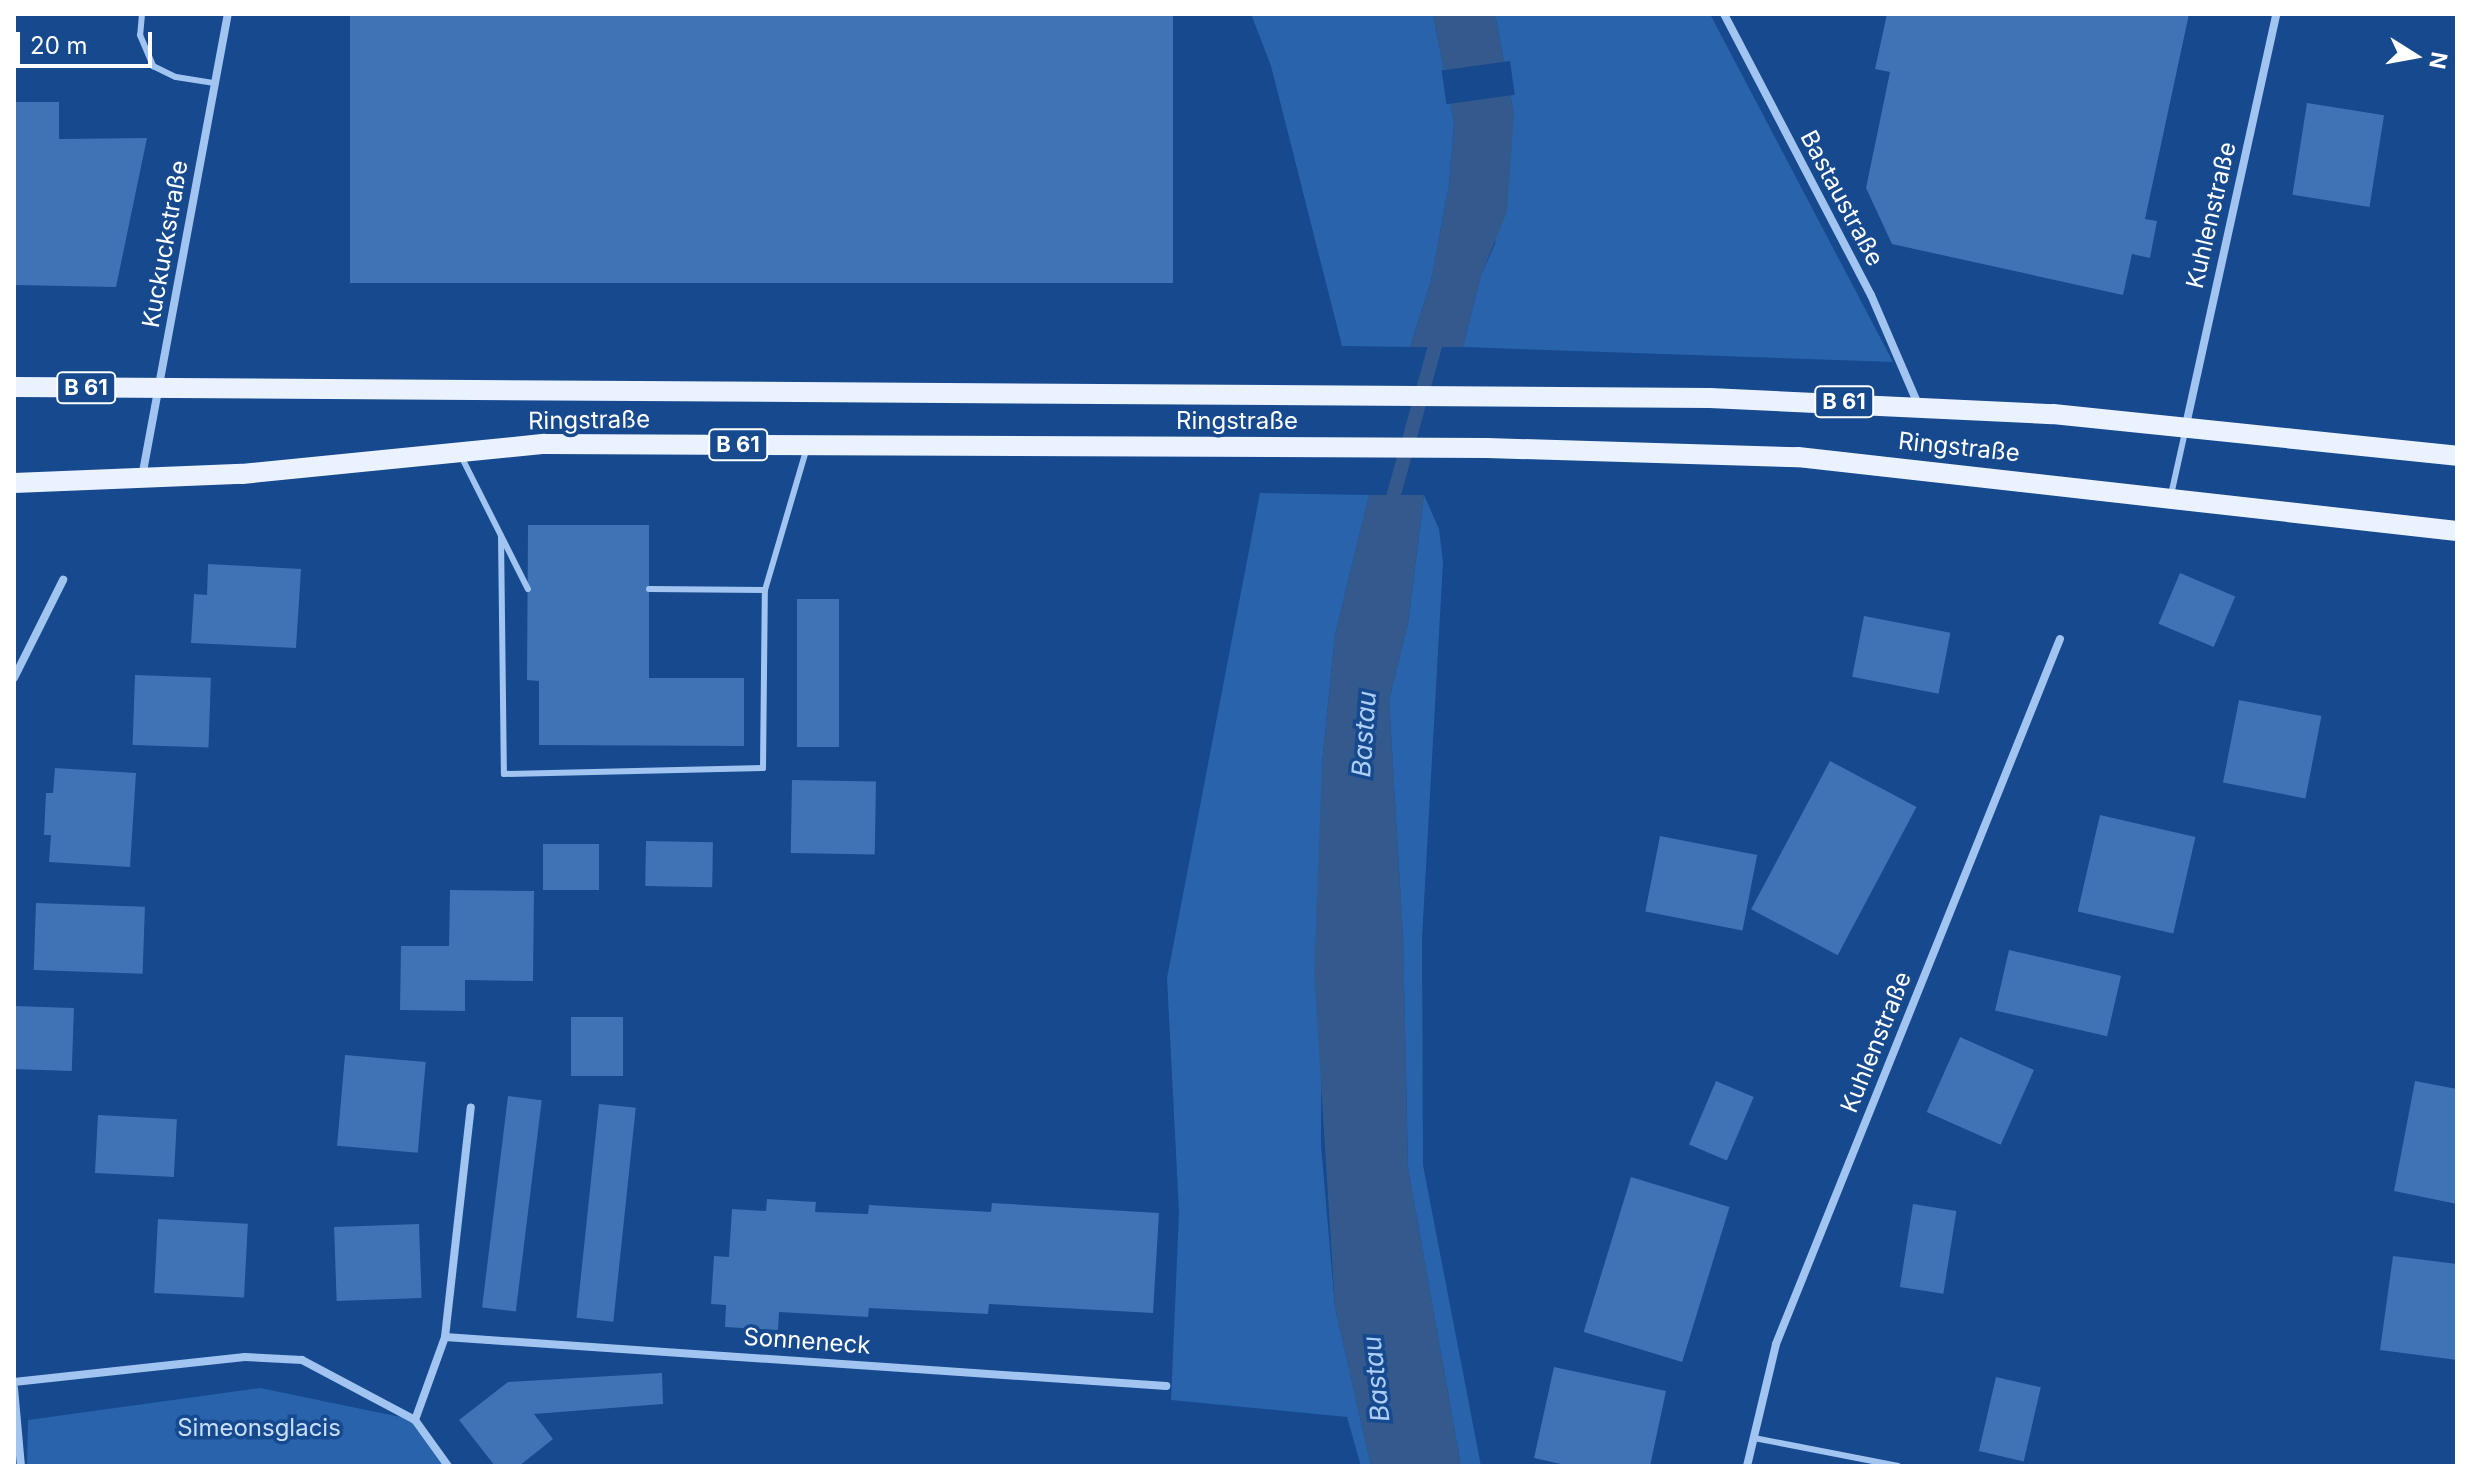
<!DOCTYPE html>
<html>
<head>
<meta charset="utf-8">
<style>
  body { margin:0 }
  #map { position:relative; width:2471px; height:1480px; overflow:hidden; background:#16498e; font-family:Inter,sans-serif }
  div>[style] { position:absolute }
  .green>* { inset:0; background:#2863ac }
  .water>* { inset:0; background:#345a8d }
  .pier>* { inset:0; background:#16498e; transform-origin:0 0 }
  .stream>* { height:14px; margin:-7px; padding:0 7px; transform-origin:7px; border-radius:7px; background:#345a8d }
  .building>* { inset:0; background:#3e73b6; transform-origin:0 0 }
  .service>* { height:6px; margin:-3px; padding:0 3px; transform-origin:3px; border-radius:3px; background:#a1c4f0 }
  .minor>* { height:8px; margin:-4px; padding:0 4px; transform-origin:4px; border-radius:4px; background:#a1c4f0 }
  .primary>* { height:20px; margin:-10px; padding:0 10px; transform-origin:10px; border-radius:10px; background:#eaf2ff }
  span { translate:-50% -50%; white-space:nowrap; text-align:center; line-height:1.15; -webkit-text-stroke:7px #16498e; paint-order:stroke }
  .shield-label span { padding:2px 6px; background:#16498e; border:2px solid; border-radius:6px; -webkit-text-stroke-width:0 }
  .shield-label { font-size:22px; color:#fff; font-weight:700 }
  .street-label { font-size:24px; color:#fff }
  .park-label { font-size:24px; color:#c7dffb }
  .water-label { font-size:26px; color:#adcef7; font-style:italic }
  .frame { position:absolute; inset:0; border:16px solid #fff; pointer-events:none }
  .north { position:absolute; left:2375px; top:16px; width:80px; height:80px; -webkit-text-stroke:6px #16498e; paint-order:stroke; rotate:101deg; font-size:22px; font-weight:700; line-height:32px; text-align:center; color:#fff }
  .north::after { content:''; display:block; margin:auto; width:28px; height:36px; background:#fff; clip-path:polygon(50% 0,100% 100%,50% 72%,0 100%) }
  .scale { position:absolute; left:16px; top:32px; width:136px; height:36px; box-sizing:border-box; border:4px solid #fff; border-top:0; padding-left:10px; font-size:24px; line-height:28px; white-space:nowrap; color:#fff; -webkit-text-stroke:6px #16498e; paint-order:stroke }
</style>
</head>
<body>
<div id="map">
  <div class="green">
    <i style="clip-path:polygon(1251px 14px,1433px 14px,1454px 122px,1449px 185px,1431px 281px,1410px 347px,1342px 346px,1271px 66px)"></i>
    <i style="clip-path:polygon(1495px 14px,1710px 14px,1893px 362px,1463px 347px,1481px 275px,1495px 244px,1514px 115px)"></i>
    <i style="clip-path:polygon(1260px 493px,1369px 495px,1335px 635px,1322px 764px,1321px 1145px,1335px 1307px,1371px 1466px,1361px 1466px,1347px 1417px,1171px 1400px,1179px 1212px,1167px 978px)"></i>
    <i style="clip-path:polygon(1424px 495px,1439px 529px,1443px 562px,1422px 938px,1423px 1165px,1481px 1466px,1461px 1466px,1408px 1168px,1403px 937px,1389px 700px,1408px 623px)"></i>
    <i style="clip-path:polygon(260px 1388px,415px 1420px,450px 1466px,27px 1466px,28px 1420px)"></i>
  </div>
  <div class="water">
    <i style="clip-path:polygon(1433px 14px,1495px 14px,1514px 115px,1507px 212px,1481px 275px,1463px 347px,1410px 347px,1431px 281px,1449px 185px,1454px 122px)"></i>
    <i style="clip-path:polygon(1369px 495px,1424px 495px,1408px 623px,1389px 700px,1403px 937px,1408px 1168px,1461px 1466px,1371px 1466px,1335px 1307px,1314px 972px,1322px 764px,1335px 635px)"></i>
  </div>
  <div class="pier">
    <i style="left:1510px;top:61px;width:34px;height:69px;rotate:82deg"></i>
  </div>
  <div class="stream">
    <i style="left:1389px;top:512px;width:187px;rotate:-74.5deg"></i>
  </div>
  <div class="building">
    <i style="left:350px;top:14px;width:823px;height:269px"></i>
    <i style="clip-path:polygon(1887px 14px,2189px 14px,2145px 219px,2157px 221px,2150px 258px,2132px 254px,2123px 295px,1892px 244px,1866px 188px,1890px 72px,1875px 69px)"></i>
    <i style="clip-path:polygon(14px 102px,59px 102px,59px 139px,147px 138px,116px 287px,14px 285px)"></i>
    <i style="left:2307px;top:103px;width:78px;height:93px;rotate:9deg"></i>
    <i style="clip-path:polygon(528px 525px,649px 525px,649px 678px,744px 678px,744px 746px,539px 745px,539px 681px,527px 680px)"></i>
    <i style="clip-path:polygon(208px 564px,301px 569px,296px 648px,191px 643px,194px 594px,207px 595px)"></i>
    <i style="left:2180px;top:573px;width:60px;height:55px;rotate:23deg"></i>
    <i style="left:797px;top:599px;width:42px;height:148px"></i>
    <i style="left:1864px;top:616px;width:88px;height:62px;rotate:11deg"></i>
    <i style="left:135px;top:675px;width:76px;height:70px;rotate:2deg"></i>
    <i style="left:2239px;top:700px;width:84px;height:84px;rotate:11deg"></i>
    <i style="left:1830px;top:761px;width:98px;height:168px;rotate:28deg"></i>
    <i style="clip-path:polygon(55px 768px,136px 773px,130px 867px,49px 862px,51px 835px,44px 835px,46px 793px,53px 793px)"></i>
    <i style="left:792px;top:780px;width:84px;height:73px;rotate:1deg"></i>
    <i style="left:2100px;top:815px;width:98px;height:99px;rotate:13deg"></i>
    <i style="left:1660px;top:836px;width:99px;height:77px;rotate:11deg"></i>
    <i style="left:646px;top:841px;width:67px;height:45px;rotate:1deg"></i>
    <i style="left:543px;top:844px;width:56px;height:46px"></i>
    <i style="clip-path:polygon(450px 890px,534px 891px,533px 981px,465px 980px,465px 1011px,400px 1010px,401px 946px,449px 946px)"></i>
    <i style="left:36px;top:903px;width:109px;height:67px;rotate:2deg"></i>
    <i style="left:2009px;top:950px;width:115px;height:62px;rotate:13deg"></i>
    <i style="left:14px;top:1006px;width:60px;height:63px;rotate:2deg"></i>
    <i style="left:571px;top:1017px;width:52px;height:59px"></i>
    <i style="left:1960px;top:1037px;width:81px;height:82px;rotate:24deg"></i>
    <i style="left:345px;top:1055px;width:81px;height:91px;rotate:5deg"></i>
    <i style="left:1716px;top:1081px;width:41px;height:69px;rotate:23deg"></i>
    <i style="clip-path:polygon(2415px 1081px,2457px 1089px,2457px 1204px,2394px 1191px)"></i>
    <i style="left:508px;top:1096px;width:34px;height:213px;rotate:7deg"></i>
    <i style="left:599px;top:1104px;width:37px;height:215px;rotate:6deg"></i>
    <i style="left:98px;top:1115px;width:79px;height:58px;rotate:3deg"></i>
    <i style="left:1631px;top:1177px;width:103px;height:162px;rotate:17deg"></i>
    <i style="clip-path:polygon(767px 1199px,816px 1202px,815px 1212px,868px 1214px,869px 1205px,991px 1212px,992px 1203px,1159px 1213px,1153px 1313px,989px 1304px,988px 1314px,869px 1308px,868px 1317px,779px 1312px,778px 1330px,725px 1327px,726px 1305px,711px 1304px,714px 1256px,729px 1257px,732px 1209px,766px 1211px)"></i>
    <i style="left:1913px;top:1204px;width:44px;height:84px;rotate:9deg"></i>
    <i style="left:158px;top:1219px;width:90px;height:74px;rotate:3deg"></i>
    <i style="left:419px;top:1224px;width:74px;height:85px;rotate:88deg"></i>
    <i style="clip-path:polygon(2393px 1256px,2457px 1264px,2457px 1360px,2380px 1350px)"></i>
    <i style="clip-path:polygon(1554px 1367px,1666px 1391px,1650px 1466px,1570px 1466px,1534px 1458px)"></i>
    <i style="clip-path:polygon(662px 1373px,663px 1404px,534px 1414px,553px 1439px,519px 1466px,495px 1466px,459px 1420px,508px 1382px)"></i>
    <i style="left:1996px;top:1377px;width:46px;height:76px;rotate:13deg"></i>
  </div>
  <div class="service">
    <i style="left:142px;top:14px;width:21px;rotate:95deg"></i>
    <i style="left:140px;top:35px;width:34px;rotate:67deg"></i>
    <i style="left:153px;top:66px;width:25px;rotate:26deg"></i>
    <i style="left:176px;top:77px;width:39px;rotate:9deg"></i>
    <i style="left:461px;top:456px;width:149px;rotate:63.3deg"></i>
    <i style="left:2171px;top:495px;width:65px;rotate:-77.5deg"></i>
    <i style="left:501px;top:536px;width:238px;rotate:89.3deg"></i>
    <i style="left:504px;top:774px;width:259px;rotate:-1.3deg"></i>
    <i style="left:763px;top:768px;width:178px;rotate:-89.4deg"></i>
    <i style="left:649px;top:589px;width:116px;rotate:0.5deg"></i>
    <i style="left:765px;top:590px;width:149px;rotate:-73.6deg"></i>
    <i style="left:1754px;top:1438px;width:147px;rotate:11deg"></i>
  </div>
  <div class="minor">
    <i style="left:1724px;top:14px;width:317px;rotate:62.4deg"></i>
    <i style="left:1871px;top:295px;width:119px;rotate:66.7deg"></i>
    <i style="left:2186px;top:425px;width:421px;rotate:-77.6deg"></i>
    <i style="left:142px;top:477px;width:471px;rotate:-79.5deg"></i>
    <i style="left:14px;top:678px;width:110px;rotate:-63.4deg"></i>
    <i style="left:445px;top:1337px;width:723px;rotate:3.89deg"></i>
    <i style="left:14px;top:1382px;width:232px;rotate:-6.2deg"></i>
    <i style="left:245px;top:1357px;width:57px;rotate:3deg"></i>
    <i style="left:302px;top:1360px;width:128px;rotate:28deg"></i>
    <i style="left:415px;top:1420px;width:57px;rotate:54.3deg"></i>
    <i style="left:14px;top:1388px;width:78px;rotate:84.9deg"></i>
    <i style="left:415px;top:1420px;width:88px;rotate:-70.1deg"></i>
    <i style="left:445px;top:1337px;width:231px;rotate:-83.6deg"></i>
    <i style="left:1747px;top:1466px;width:125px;rotate:-76.6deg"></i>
    <i style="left:1776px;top:1344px;width:760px;rotate:-68.06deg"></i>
  </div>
  <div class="primary">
    <i style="left:14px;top:387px;width:1696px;rotate:0.37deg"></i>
    <i style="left:1710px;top:398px;width:343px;rotate:2.7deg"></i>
    <i style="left:2053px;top:414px;width:406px;rotate:5.9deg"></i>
    <i style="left:14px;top:483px;width:228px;rotate:-2.3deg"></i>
    <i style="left:242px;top:474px;width:304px;rotate:-5.7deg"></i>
    <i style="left:545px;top:444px;width:942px;rotate:0.24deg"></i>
    <i style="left:1487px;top:448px;width:311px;rotate:1.7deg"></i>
    <i style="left:1798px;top:457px;width:663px;rotate:6.41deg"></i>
  </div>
  <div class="shield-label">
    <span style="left:86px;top:388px">B 61</span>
    <span style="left:1844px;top:402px">B 61</span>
    <span style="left:738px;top:445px">B 61</span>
  </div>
  <div class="street-label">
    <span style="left:1842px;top:198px;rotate:62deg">Bastaustraße</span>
    <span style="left:2211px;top:215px;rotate:-77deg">Kuhlenstraße</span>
    <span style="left:165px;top:244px;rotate:-80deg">Kuckuckstraße</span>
    <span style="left:589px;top:420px;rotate:-1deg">Ringstraße</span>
    <span style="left:1237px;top:421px">Ringstraße</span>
    <span style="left:1959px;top:447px;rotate:6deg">Ringstraße</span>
    <span style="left:1876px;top:1042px;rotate:-68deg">Kuhlenstraße</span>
    <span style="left:807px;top:1341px;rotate:4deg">Sonneneck</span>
  </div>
  <div class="park-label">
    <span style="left:259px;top:1428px">Simeonsglacis</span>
  </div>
  <div class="water-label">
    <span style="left:1364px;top:734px;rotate:-86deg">Bastau</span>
    <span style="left:1376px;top:1379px;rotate:-96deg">Bastau</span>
  </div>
  <div class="frame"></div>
  <div class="north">N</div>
  <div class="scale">20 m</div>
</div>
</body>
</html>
